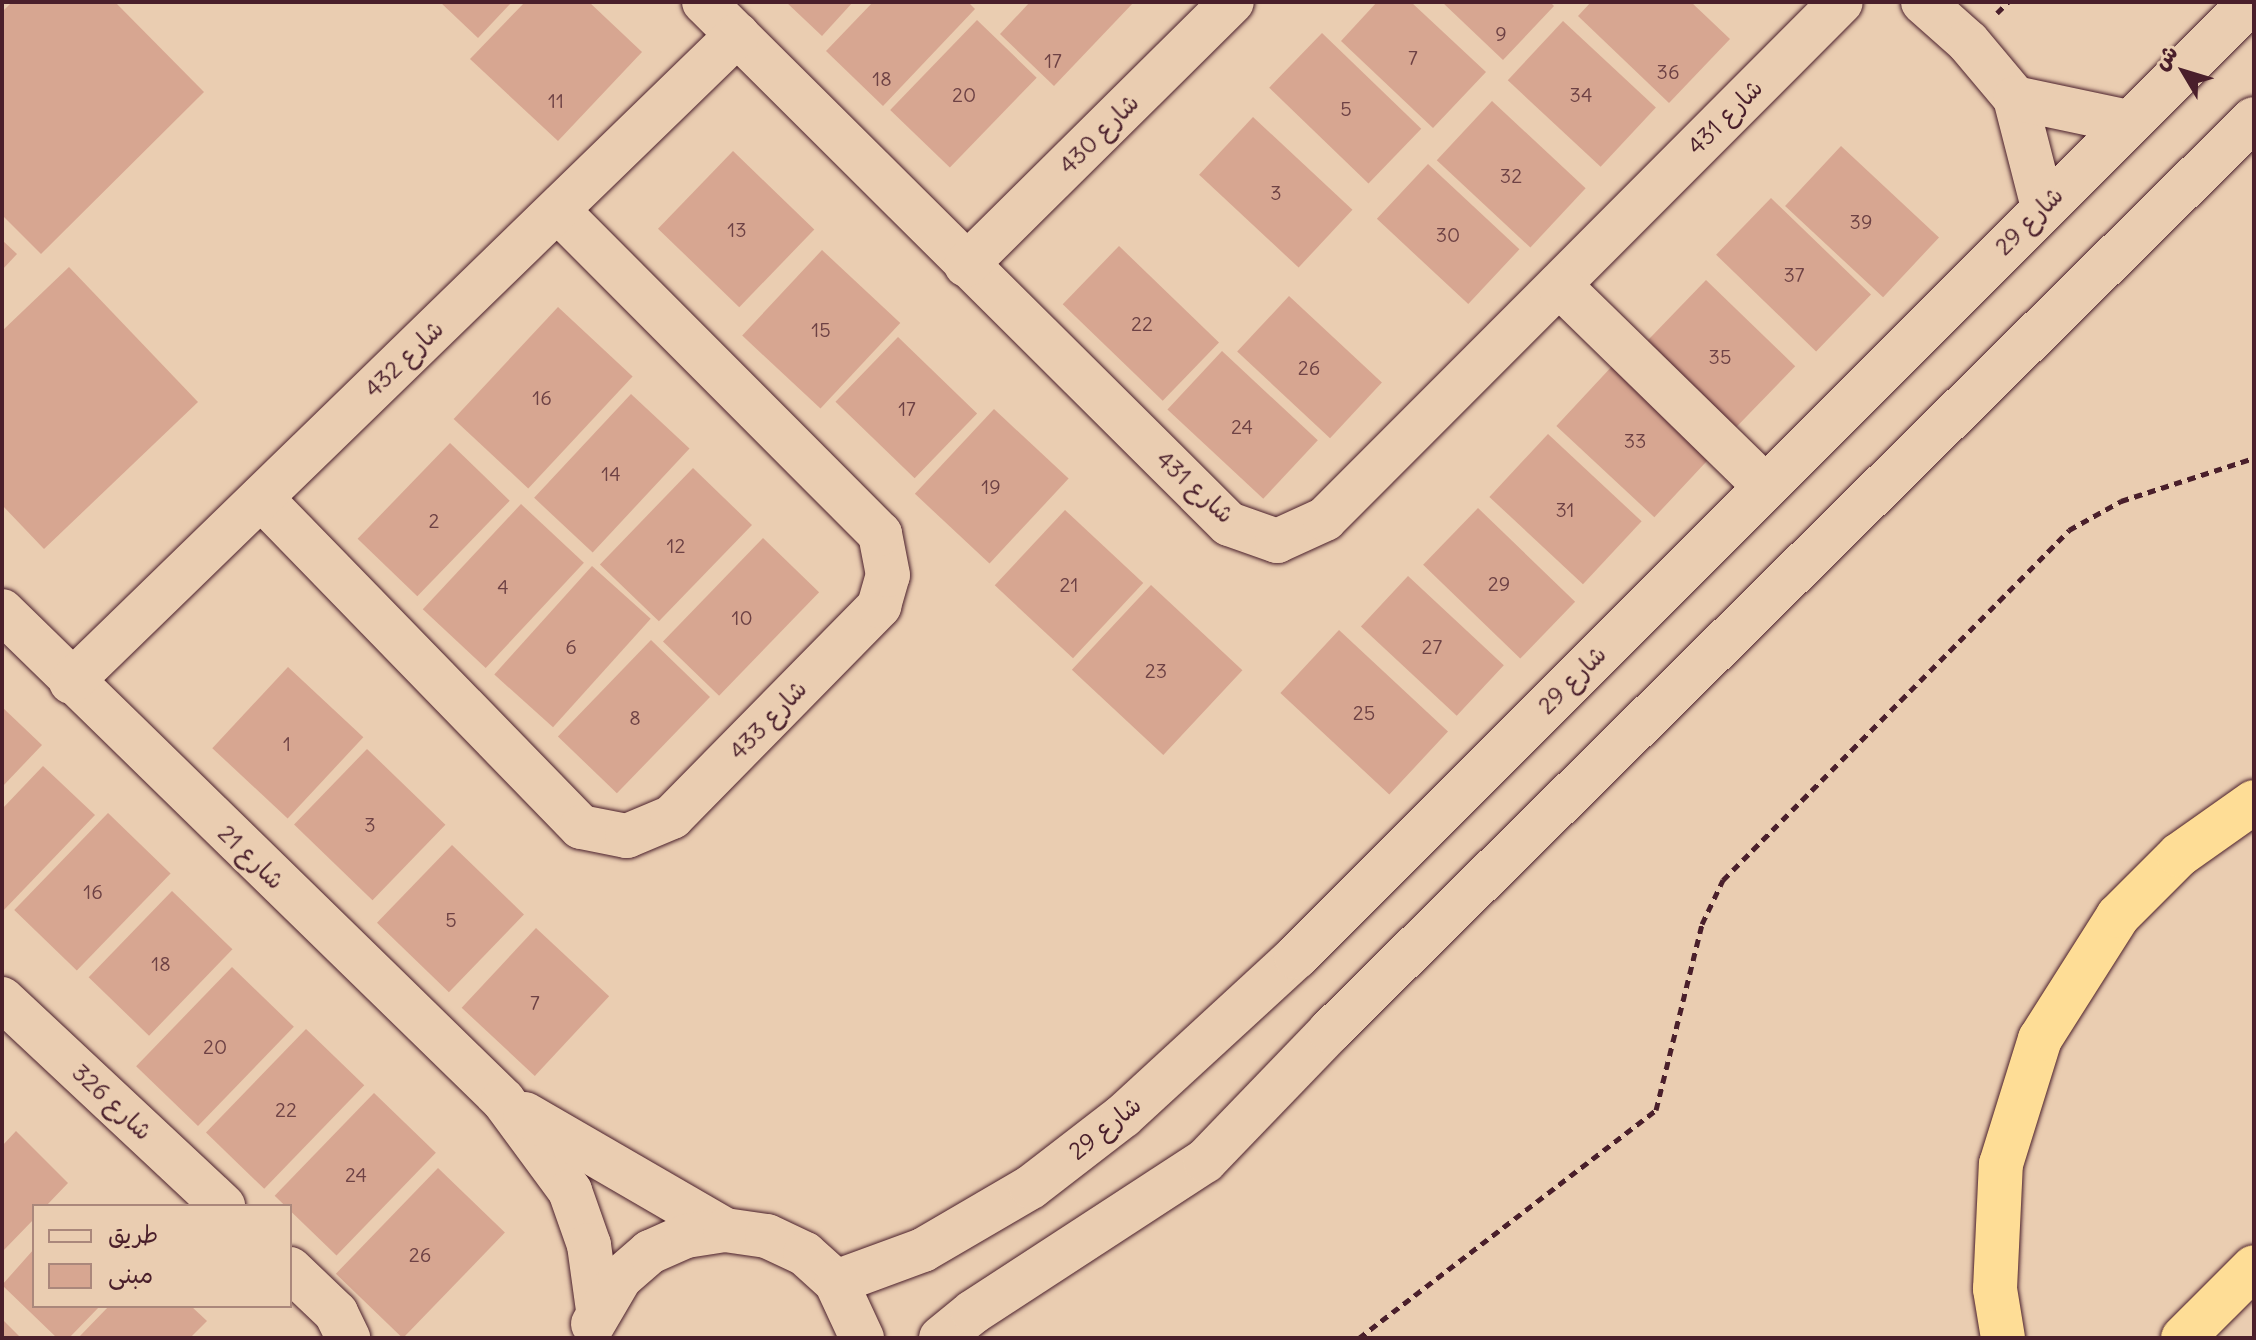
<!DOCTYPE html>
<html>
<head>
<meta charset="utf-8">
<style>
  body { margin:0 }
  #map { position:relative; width:2256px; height:1340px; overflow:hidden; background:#eacdb1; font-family:Delius,"Playpen Sans Arabic",sans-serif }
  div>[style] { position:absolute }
  .building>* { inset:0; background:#d7a691; transform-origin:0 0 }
  .path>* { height:5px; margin-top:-2.5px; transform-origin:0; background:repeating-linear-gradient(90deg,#4a1f2b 0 8px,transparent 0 14px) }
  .roads { filter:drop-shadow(0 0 2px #4a1f2b) drop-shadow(0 0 2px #4a1f2b) }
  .minor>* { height:44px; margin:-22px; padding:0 22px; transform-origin:22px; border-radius:22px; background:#eacdb1 }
  .highway>* { height:44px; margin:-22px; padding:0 22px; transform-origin:22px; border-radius:22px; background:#fedd96 }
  span { translate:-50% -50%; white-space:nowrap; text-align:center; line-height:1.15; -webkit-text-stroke:6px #eacdb1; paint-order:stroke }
  .number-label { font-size:20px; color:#6d4144 }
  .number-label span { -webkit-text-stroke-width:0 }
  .street-label { font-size:24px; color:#4a1f2b }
  .frame { position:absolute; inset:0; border:4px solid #4a1f2b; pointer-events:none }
  .legend { position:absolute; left:32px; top:1204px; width:260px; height:104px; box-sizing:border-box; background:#eacdb1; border:2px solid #aa877b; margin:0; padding:10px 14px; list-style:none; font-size:24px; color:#4a1f2b }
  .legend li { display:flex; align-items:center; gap:16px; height:40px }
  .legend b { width:40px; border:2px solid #aa877b }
  .north { position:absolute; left:2144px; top:32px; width:80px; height:80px; -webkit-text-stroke:6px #eacdb1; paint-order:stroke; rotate:308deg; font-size:22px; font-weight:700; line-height:32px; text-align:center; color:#4a1f2b }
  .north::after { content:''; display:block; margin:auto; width:28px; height:36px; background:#4a1f2b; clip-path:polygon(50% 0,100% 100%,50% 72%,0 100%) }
</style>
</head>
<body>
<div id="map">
  <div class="building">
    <i style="clip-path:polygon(12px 2px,115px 2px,204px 92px,41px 254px,2px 215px,2px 12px)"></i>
    <i style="clip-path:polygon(440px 2px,512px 2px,478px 38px)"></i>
    <i style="clip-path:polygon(525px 2px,589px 2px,642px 52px,558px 141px,470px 59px)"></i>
    <i style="clip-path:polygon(786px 2px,853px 2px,822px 36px)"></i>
    <i style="clip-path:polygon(873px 2px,968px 2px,975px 9px,883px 106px,826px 51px)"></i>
    <i style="clip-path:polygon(1030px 2px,1134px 2px,1054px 86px,1000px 34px)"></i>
    <i style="clip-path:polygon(1377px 2px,1411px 2px,1486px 72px,1433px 128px,1341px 41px)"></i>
    <i style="clip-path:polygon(1442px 2px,1550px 2px,1554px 6px,1503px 60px)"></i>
    <i style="clip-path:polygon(1591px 2px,1691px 2px,1730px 39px,1669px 103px,1578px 16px)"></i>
    <i style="left:977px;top:20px;width:83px;height:125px;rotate:44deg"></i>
    <i style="left:1563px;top:21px;width:127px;height:81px;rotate:43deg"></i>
    <i style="left:1322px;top:33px;width:138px;height:76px;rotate:44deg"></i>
    <i style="left:1492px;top:101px;width:128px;height:81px;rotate:43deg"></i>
    <i style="left:1253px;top:117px;width:136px;height:79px;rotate:43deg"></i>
    <i style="left:1841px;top:146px;width:134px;height:82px;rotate:43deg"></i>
    <i style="left:733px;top:151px;width:113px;height:108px;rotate:44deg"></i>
    <i style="left:1428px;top:164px;width:125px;height:75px;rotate:43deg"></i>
    <i style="left:1771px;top:198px;width:139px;height:79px;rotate:44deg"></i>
    <i style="clip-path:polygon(2px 240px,17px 254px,2px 270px)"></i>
    <i style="left:1119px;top:246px;width:139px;height:81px;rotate:44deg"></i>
    <i style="left:822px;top:250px;width:107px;height:117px;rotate:43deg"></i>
    <i style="clip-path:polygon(69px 267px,198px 402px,44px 549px,2px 505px,2px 331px)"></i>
    <i style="left:1706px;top:280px;width:124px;height:91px;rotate:44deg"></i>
    <i style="left:1289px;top:296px;width:127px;height:76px;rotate:43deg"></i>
    <i style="left:558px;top:307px;width:102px;height:153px;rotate:43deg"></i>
    <i style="left:898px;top:337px;width:110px;height:90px;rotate:44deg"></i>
    <i style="left:1222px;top:351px;width:131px;height:80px;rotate:43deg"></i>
    <i style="left:1615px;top:363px;width:134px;height:86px;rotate:43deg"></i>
    <i style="left:631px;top:394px;width:80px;height:142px;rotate:43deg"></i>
    <i style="left:994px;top:409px;width:102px;height:116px;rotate:43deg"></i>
    <i style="left:1548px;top:434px;width:128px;height:86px;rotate:43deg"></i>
    <i style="left:450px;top:443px;width:83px;height:133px;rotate:44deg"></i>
    <i style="left:693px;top:468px;width:82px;height:134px;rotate:44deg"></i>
    <i style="left:521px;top:504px;width:86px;height:144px;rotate:43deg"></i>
    <i style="left:1478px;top:508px;width:135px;height:79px;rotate:44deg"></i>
    <i style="left:1065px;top:510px;width:107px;height:103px;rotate:43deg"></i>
    <i style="left:763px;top:538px;width:78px;height:144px;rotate:44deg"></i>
    <i style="left:592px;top:566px;width:79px;height:146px;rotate:42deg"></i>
    <i style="left:1408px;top:576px;width:131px;height:69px;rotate:43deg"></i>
    <i style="left:1151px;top:585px;width:125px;height:116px;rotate:43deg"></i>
    <i style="left:1339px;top:630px;width:149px;height:86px;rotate:43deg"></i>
    <i style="left:651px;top:640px;width:82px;height:134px;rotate:44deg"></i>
    <i style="left:288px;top:667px;width:103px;height:111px;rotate:43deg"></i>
    <i style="clip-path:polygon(2px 707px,42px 745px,2px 787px)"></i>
    <i style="left:367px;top:749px;width:109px;height:105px;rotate:44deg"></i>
    <i style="clip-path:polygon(43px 766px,95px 815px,2px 912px,2px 809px)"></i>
    <i style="left:108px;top:813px;width:87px;height:135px;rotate:44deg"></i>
    <i style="left:452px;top:845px;width:100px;height:108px;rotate:44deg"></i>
    <i style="left:172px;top:891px;width:84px;height:120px;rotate:44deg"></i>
    <i style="left:536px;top:928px;width:100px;height:109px;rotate:43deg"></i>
    <i style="left:232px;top:967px;width:86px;height:138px;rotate:44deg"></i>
    <i style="left:306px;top:1029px;width:81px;height:144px;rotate:44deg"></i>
    <i style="left:374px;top:1093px;width:86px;height:143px;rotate:44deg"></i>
    <i style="clip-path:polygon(16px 1131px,68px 1183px,46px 1206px,34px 1206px,34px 1219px,2px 1252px,2px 1146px)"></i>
    <i style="left:438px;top:1168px;width:93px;height:147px;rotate:44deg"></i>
    <i style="clip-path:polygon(34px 1249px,34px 1306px,100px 1306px,69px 1338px,57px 1338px,2px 1285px)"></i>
    <i style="clip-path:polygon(109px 1306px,191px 1306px,207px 1321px,190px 1338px,78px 1338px)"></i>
    <i style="clip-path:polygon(2px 1319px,21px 1338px,2px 1338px)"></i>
  </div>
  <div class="path">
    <i style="left:1997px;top:13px;width:16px;rotate:-45deg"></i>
    <i style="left:1359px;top:1338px;width:374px;rotate:-37.5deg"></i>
    <i style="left:1656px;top:1110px;width:192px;rotate:-76.1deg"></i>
    <i style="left:1702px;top:924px;width:49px;rotate:-64.5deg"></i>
    <i style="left:1723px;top:880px;width:492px;rotate:-45.3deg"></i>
    <i style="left:2069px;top:530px;width:60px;rotate:-29.1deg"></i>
    <i style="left:2121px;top:501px;width:140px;rotate:-17.9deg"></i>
  </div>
  <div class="roads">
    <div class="minor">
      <i style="left:704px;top:2px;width:740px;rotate:44.84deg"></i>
      <i style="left:1229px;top:524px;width:51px;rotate:19.5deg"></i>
      <i style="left:1277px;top:541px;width:53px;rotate:-24.6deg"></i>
      <i style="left:1325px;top:519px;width:730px;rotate:-45.06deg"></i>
      <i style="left:1923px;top:2px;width:60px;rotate:41.6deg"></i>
      <i style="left:1968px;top:42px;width:73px;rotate:50deg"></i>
      <i style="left:2015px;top:98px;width:113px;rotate:75.6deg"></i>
      <i style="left:2015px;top:98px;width:116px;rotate:11.9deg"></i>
      <i style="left:966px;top:265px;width:374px;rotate:-44.7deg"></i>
      <i style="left:1559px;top:285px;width:288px;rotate:44.3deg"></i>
      <i style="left:261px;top:498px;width:459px;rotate:45.8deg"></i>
      <i style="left:581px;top:827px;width:47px;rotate:11.1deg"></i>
      <i style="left:627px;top:836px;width:49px;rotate:-22.9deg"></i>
      <i style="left:672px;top:817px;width:296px;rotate:-45.5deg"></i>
      <i style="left:879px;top:606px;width:32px;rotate:-74deg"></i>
      <i style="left:888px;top:575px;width:42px;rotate:-101deg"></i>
      <i style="left:880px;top:534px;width:457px;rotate:-134.9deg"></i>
      <i style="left:2px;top:611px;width:700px;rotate:44.31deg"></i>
      <i style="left:503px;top:1100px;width:113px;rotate:53.6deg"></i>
      <i style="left:570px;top:1191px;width:57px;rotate:70.6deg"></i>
      <i style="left:589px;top:1245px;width:66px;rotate:82.1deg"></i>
      <i style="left:71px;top:682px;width:929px;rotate:-44.17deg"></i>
      <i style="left:2px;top:999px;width:303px;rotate:43.1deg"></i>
      <i style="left:525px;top:1114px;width:231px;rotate:30.1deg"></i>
      <i style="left:290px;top:1269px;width:64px;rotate:43.7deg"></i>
      <i style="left:336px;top:1313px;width:28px;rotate:64deg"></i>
      <i style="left:836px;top:1282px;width:93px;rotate:-20.2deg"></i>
      <i style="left:923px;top:1250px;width:125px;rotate:-30.3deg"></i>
      <i style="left:1031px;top:1187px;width:116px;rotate:-37.7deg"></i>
      <i style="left:1123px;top:1116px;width:235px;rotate:-42.6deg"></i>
      <i style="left:1296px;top:957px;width:1351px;rotate:-45deg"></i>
      <i style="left:593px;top:1324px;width:53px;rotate:-59.6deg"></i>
      <i style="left:620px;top:1278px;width:40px;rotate:-41deg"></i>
      <i style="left:650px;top:1252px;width:39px;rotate:-24deg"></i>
      <i style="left:686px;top:1236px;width:39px;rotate:-9deg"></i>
      <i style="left:725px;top:1230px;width:42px;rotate:8.1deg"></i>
      <i style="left:767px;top:1236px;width:42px;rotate:25.3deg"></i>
      <i style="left:805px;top:1254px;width:42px;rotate:42.1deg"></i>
      <i style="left:836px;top:1282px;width:62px;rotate:65.1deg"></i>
      <i style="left:941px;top:1338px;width:41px;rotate:-39.1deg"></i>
      <i style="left:973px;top:1312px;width:277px;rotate:-33.1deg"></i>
      <i style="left:1205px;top:1161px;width:180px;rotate:-46.1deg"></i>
      <i style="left:1330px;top:1031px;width:1298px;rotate:-44.63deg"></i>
    </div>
    <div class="highway">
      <i style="left:2003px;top:1338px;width:50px;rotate:-99.3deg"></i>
      <i style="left:1995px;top:1289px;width:125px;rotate:-87.3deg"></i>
      <i style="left:2001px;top:1164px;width:131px;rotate:-72.7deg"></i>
      <i style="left:2040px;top:1039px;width:146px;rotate:-57.6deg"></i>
      <i style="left:2118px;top:916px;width:86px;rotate:-45deg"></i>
      <i style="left:2179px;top:855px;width:92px;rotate:-35.2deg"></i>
      <i style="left:2183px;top:1338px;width:100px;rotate:-45deg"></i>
    </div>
  </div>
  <div class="number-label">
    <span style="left:1501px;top:33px">9</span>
    <span style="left:1413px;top:57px">7</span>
    <span style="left:1053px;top:60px">17</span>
    <span style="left:1668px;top:71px">36</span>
    <span style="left:882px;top:78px">18</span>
    <span style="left:964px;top:94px">20</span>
    <span style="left:1581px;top:94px">34</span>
    <span style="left:556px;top:100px">11</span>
    <span style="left:1346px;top:108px">5</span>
    <span style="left:1511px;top:175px">32</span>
    <span style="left:1276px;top:192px">3</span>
    <span style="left:1861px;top:221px">39</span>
    <span style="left:737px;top:229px">13</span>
    <span style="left:1448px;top:234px">30</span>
    <span style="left:1794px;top:274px">37</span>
    <span style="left:1142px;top:323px">22</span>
    <span style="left:821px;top:329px">15</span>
    <span style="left:1720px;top:356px">35</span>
    <span style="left:1309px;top:367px">26</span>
    <span style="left:542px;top:397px">16</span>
    <span style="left:907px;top:408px">17</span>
    <span style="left:1242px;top:426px">24</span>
    <span style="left:1635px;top:440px">33</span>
    <span style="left:611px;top:473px">14</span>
    <span style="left:991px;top:486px">19</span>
    <span style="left:1565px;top:509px">31</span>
    <span style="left:434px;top:520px">2</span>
    <span style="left:676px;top:545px">12</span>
    <span style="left:1499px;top:583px">29</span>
    <span style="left:1069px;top:584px">21</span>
    <span style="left:503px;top:586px">4</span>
    <span style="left:742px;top:617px">10</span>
    <span style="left:571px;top:646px">6</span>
    <span style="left:1432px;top:646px">27</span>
    <span style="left:1156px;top:670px">23</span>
    <span style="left:1364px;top:712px">25</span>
    <span style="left:635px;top:717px">8</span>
    <span style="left:287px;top:743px">1</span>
    <span style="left:370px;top:824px">3</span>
    <span style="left:93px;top:891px">16</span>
    <span style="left:451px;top:919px">5</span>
    <span style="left:161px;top:963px">18</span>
    <span style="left:535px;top:1002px">7</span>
    <span style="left:215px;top:1046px">20</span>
    <span style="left:286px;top:1109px">22</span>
    <span style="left:356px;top:1174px">24</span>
    <span style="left:420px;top:1254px">26</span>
  </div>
  <div class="street-label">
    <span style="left:1725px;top:117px;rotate:-45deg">شارع 431</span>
    <span style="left:1099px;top:134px;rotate:-45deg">شارع 430</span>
    <span style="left:2029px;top:221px;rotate:-45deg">شارع 29</span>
    <span style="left:404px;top:359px;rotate:-44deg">شارع 432</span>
    <span style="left:1195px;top:487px;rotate:42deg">شارع 431</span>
    <span style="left:1572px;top:680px;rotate:-45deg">شارع 29</span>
    <span style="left:768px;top:720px;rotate:-46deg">شارع 433</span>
    <span style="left:251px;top:857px;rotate:44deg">شارع 21</span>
    <span style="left:112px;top:1102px;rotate:43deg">شارع 326</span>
    <span style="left:1105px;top:1128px;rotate:-39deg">شارع 29</span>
  </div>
  <div class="frame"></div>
  <ul class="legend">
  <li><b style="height:10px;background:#eacdb1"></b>طريق</li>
  <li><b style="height:22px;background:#d7a691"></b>مبنى</li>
  </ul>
  <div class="north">ش</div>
</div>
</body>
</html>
